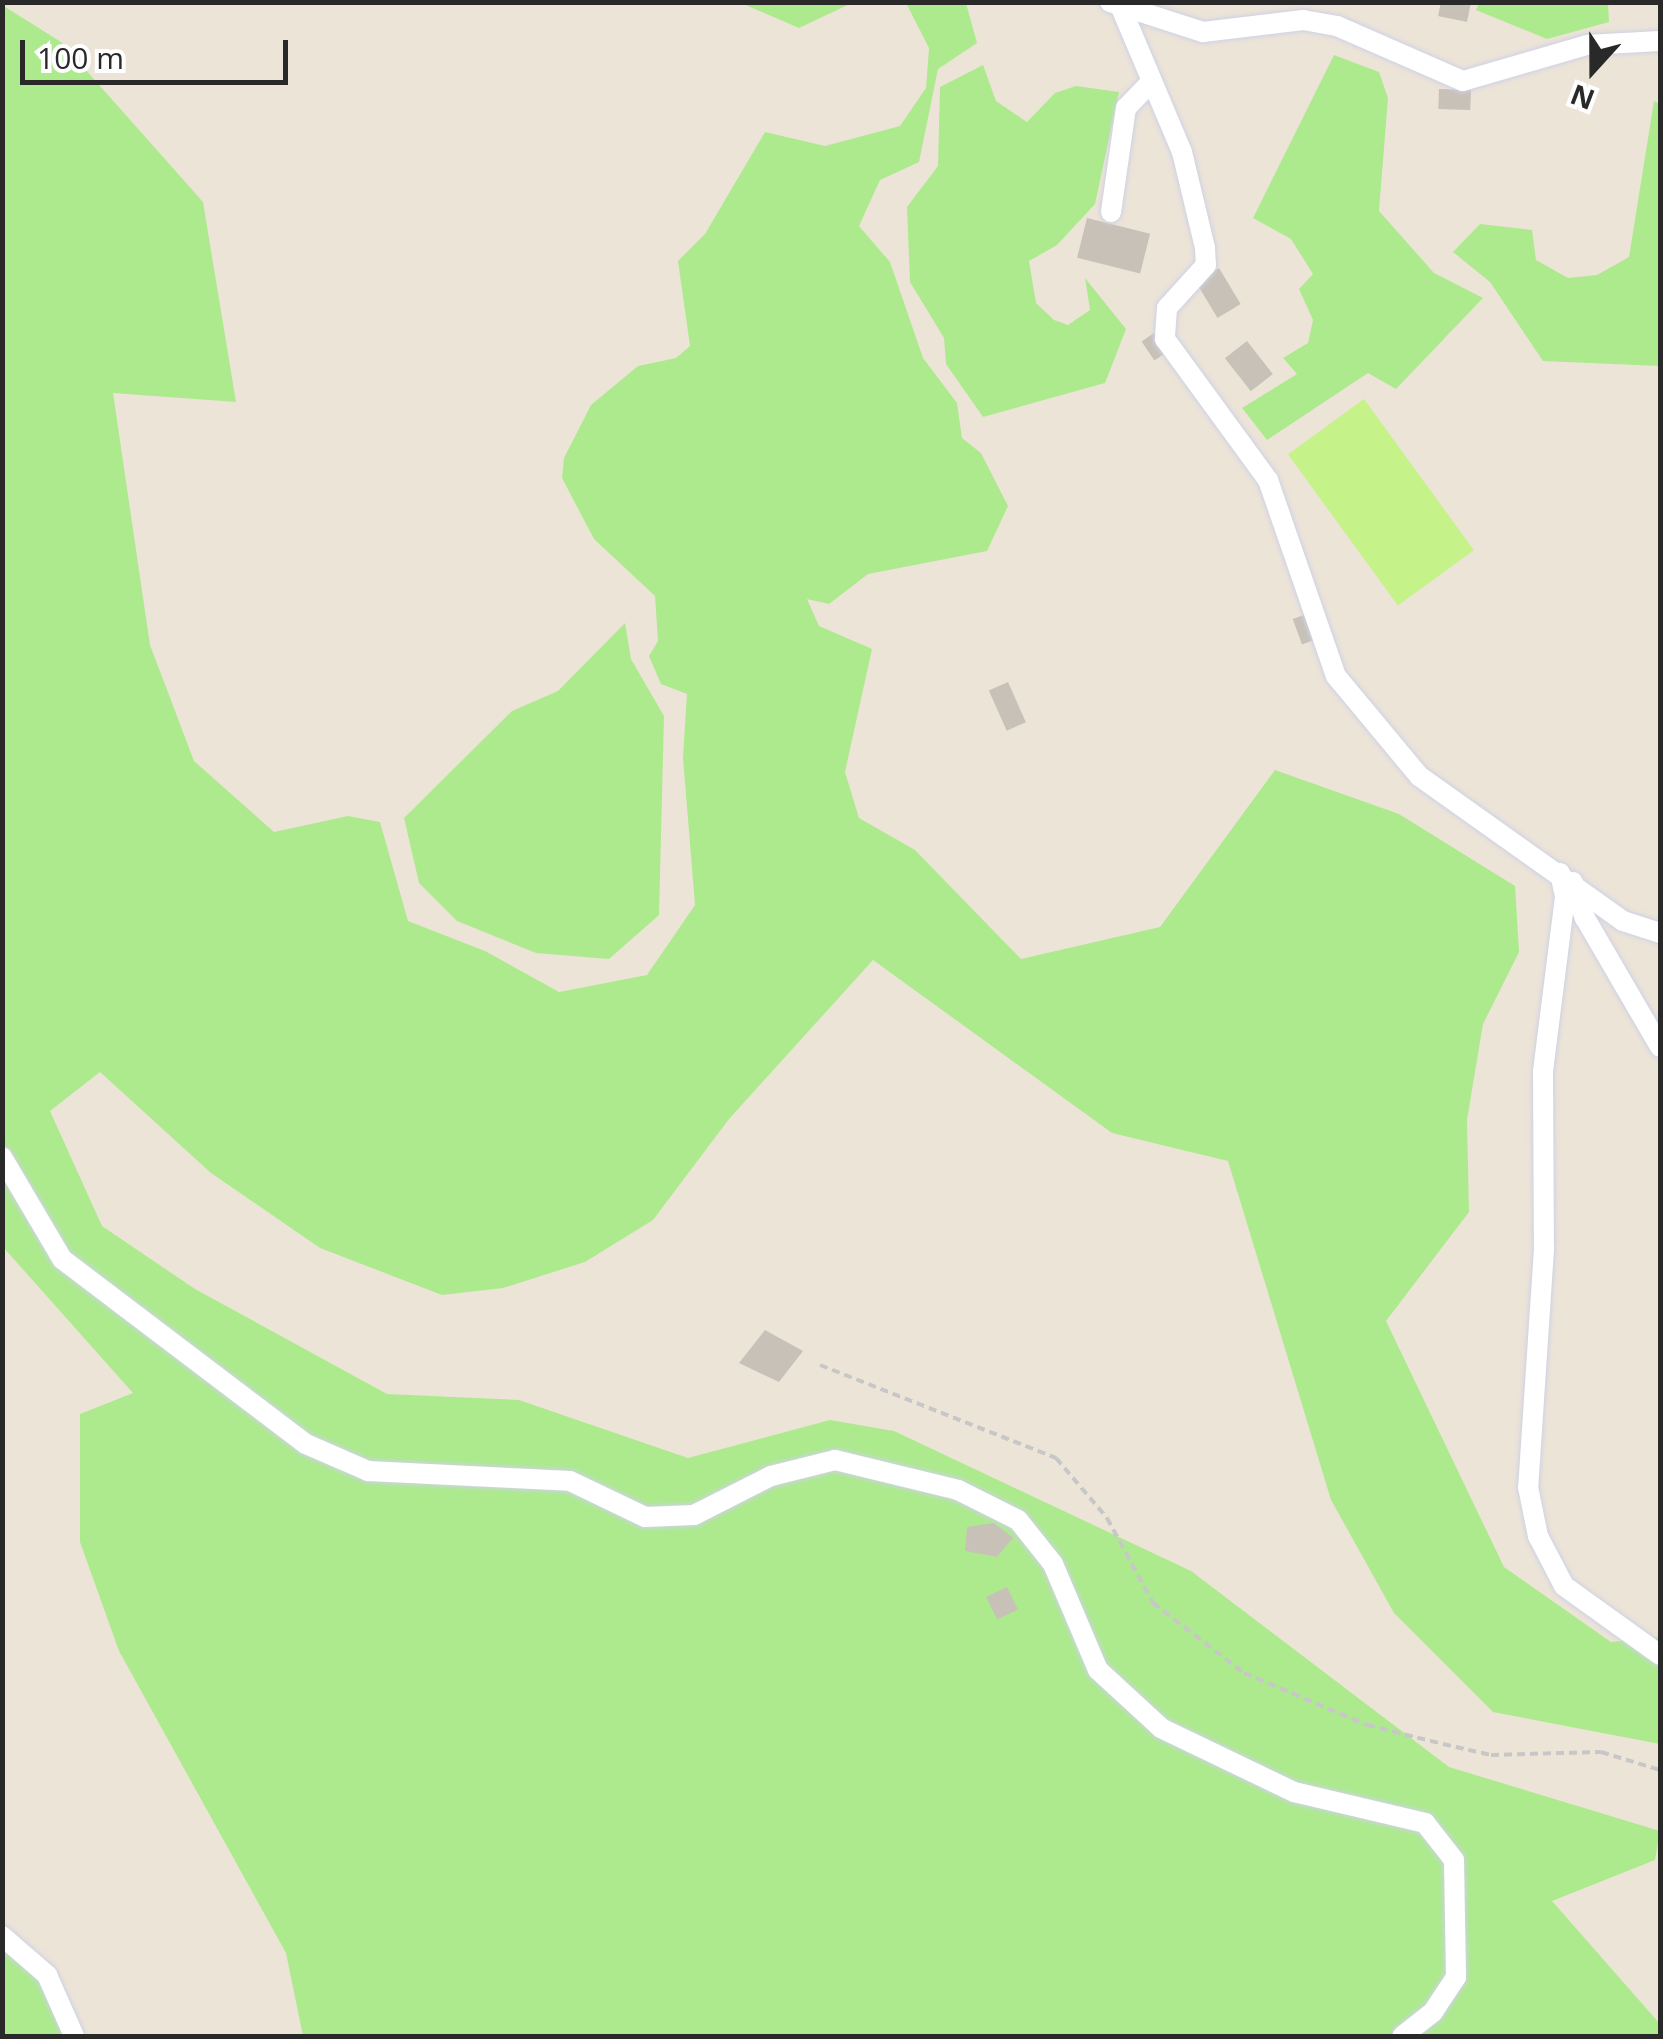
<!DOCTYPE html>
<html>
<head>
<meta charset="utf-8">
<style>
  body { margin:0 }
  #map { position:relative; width:1663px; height:2039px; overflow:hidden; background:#ede4d8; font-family:"Open Sans",sans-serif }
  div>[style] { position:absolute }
  .green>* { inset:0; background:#adea8e }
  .pitch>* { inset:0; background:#c5f389; transform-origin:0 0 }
  .building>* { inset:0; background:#c8c1b8; transform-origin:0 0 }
  .path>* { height:4px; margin-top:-2px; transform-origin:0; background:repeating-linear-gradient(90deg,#c7c7c7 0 8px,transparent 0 13px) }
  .roads { filter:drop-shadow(0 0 2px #ced2e4) drop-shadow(0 0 2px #ced2e4) }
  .minor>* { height:20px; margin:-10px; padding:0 10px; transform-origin:10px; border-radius:10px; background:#fff }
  span { translate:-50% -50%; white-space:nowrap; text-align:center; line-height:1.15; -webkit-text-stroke:8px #fff; paint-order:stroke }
  .frame { position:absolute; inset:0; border:5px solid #292929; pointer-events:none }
  .north { position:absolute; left:1543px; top:20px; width:100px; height:100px; -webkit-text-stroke:8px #fff; paint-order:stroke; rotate:201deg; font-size:28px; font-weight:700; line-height:40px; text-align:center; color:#292929 }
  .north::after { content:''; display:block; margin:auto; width:35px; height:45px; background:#292929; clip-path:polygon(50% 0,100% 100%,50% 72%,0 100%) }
  .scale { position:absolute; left:20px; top:40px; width:268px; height:45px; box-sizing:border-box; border:5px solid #292929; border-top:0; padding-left:12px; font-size:30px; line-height:35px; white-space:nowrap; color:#292929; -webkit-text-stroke:8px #fff; paint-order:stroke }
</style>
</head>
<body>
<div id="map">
  <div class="green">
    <i style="clip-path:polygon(1480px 2px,1608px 3px,1609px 22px,1547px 39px,1476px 10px)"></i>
    <i style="clip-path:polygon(741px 3px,852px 2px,852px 3px,799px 28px)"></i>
    <i style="clip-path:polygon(906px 3px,966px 3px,977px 43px,938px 69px,919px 162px,880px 180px,859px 226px,890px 262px,923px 358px,957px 403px,962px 438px,981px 453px,1008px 506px,987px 551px,868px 574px,829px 604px,807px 599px,819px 626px,872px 649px,845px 772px,859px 818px,915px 850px,1021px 959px,1160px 927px,1275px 770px,1399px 814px,1515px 886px,1519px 952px,1483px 1024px,1467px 1120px,1469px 1212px,1386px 1321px,1504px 1567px,1611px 1642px,1660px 1637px,1660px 1744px,1493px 1712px,1394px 1613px,1331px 1500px,1228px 1161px,1112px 1133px,873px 960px,729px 1119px,653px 1220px,585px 1262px,503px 1288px,442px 1295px,320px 1248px,211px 1173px,100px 1072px,50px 1111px,102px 1226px,195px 1289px,387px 1394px,519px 1400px,688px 1458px,830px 1420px,894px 1431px,1191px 1571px,1449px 1767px,1660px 1831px,1655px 1860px,1552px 1901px,1660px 2024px,1660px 2036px,303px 2036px,286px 1953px,119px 1651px,80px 1542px,80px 1414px,133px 1393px,3px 1247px,2px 5px,61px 42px,203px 202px,236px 402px,113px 393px,150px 645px,194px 761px,274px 832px,348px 816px,380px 822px,408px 921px,485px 951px,559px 992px,647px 975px,695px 905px,683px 758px,687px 694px,661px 684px,649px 656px,658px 641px,655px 596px,594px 539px,562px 478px,564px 458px,591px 405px,638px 366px,676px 358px,690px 346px,678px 261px,705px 234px,765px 132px,825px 146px,900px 126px,926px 88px,929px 48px)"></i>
    <i style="clip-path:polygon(1334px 55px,1379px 72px,1388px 98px,1379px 211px,1434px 273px,1483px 298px,1396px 389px,1368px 373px,1267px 440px,1242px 408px,1297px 374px,1283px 358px,1308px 343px,1313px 320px,1299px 289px,1313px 274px,1291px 239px,1253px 218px)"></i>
    <i style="clip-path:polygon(983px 65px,996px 101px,1027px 122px,1055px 93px,1076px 86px,1119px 92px,1095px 204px,1057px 245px,1029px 261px,1036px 303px,1054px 320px,1068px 325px,1090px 310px,1085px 278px,1126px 329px,1105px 383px,983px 417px,946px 364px,944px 338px,910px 282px,907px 207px,938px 166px,940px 87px)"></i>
    <i style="clip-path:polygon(1654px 101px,1660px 104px,1660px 366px,1543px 361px,1490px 282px,1453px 252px,1480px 224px,1532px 230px,1536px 260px,1568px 278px,1597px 275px,1629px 257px)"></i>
    <i style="clip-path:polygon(625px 623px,631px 659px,664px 716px,659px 915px,609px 959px,536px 953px,457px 921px,419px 883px,404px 818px,512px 711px,558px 691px)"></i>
    <i style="clip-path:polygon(2px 1940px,34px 1970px,68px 2036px,3px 2036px)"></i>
  </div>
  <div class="pitch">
    <i style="left:1364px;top:399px;width:187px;height:94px;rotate:54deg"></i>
  </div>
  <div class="building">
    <i style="clip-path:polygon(1441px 2px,1471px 2px,1467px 22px,1438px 16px)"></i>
    <i style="left:1439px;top:89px;width:32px;height:20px;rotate:2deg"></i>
    <i style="left:1087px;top:218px;width:65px;height:41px;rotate:14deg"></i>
    <i style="left:1219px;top:268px;width:42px;height:27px;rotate:59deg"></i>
    <i style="left:1154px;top:333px;width:23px;height:15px;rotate:56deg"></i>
    <i style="left:1247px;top:341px;width:42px;height:28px;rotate:52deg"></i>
    <i style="left:1304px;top:615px;width:27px;height:12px;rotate:70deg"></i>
    <i style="left:1008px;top:682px;width:44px;height:21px;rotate:66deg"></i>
    <i style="clip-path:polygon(765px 1330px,803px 1351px,779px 1382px,739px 1363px)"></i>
    <i style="clip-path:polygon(994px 1523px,1013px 1538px,997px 1557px,965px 1551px,967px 1527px)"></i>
    <i style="left:1007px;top:1587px;width:25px;height:23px;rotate:64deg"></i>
  </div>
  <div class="path">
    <i style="left:820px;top:1365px;width:254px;rotate:21.5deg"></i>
    <i style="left:1056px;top:1458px;width:79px;rotate:49.6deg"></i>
    <i style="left:1107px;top:1518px;width:97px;rotate:61.6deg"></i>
    <i style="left:1153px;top:1603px;width:115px;rotate:37.6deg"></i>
    <i style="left:1244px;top:1673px;width:134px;rotate:22.9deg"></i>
    <i style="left:1367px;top:1725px;width:78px;rotate:14deg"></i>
    <i style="left:1443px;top:1744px;width:49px;rotate:12.9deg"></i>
    <i style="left:1491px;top:1755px;width:110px;rotate:-1.6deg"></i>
    <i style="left:1601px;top:1752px;width:62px;rotate:17deg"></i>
  </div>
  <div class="roads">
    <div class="minor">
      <i style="left:1110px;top:2px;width:98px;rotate:17.9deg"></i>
      <i style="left:1203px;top:32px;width:101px;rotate:-6.8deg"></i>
      <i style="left:1303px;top:20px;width:35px;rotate:10deg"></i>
      <i style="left:1337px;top:26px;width:137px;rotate:23.6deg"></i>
      <i style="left:1463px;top:81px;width:129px;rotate:-16.2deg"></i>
      <i style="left:1587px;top:45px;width:73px;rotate:-3.1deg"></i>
      <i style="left:1122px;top:10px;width:154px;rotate:67.1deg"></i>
      <i style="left:1182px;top:152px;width:99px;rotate:76.5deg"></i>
      <i style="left:1205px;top:248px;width:17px;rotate:87deg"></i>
      <i style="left:1206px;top:265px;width:58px;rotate:132.2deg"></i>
      <i style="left:1167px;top:308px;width:31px;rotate:94deg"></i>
      <i style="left:1165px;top:339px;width:175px;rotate:53.9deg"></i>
      <i style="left:1268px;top:480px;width:207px;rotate:70.9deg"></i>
      <i style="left:1336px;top:676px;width:130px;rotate:50.3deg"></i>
      <i style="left:1419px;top:776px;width:250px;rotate:35.4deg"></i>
      <i style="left:1623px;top:921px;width:39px;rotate:18deg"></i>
      <i style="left:1111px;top:212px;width:105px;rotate:-81.8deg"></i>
      <i style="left:1126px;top:108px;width:33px;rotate:-46deg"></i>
      <i style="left:1560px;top:873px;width:25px;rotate:78deg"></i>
      <i style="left:1565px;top:897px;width:175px;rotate:97.2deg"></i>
      <i style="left:1543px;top:1071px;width:178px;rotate:89.7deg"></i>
      <i style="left:1544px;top:1249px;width:239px;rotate:93.8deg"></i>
      <i style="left:1528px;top:1487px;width:50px;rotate:78.5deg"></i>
      <i style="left:1538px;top:1536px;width:56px;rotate:62.5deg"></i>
      <i style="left:1564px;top:1586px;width:118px;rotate:35.7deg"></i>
      <i style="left:1573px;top:882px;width:38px;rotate:72deg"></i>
      <i style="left:1585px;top:918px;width:149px;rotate:59.8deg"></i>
      <i style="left:2px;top:1157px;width:118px;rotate:59.5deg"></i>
      <i style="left:62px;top:1259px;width:306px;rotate:37.2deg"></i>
      <i style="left:306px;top:1444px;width:68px;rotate:23.5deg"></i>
      <i style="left:368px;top:1471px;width:202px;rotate:2.8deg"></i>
      <i style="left:570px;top:1481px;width:83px;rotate:25.6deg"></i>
      <i style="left:645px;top:1517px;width:49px;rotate:-2.3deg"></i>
      <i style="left:694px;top:1515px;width:86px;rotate:-26.9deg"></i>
      <i style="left:771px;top:1476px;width:66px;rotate:-14deg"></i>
      <i style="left:835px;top:1460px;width:127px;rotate:13.7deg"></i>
      <i style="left:958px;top:1490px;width:67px;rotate:26.6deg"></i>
      <i style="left:1018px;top:1520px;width:56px;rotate:51.5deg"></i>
      <i style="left:1053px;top:1564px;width:115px;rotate:67deg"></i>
      <i style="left:1098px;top:1670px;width:86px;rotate:42.6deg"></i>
      <i style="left:1161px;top:1728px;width:148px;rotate:25.7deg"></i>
      <i style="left:1294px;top:1792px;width:135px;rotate:13.3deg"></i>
      <i style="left:1425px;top:1823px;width:47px;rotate:51.9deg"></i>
      <i style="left:1454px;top:1860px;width:117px;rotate:89deg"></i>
      <i style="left:1456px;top:1977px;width:42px;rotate:123.3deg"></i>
      <i style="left:1433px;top:2012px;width:39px;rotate:142deg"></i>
      <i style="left:2px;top:1936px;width:60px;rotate:40.9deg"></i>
      <i style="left:47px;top:1975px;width:67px;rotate:66.1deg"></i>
    </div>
  </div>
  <div class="frame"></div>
  <div class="north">N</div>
  <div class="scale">100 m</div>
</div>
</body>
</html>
